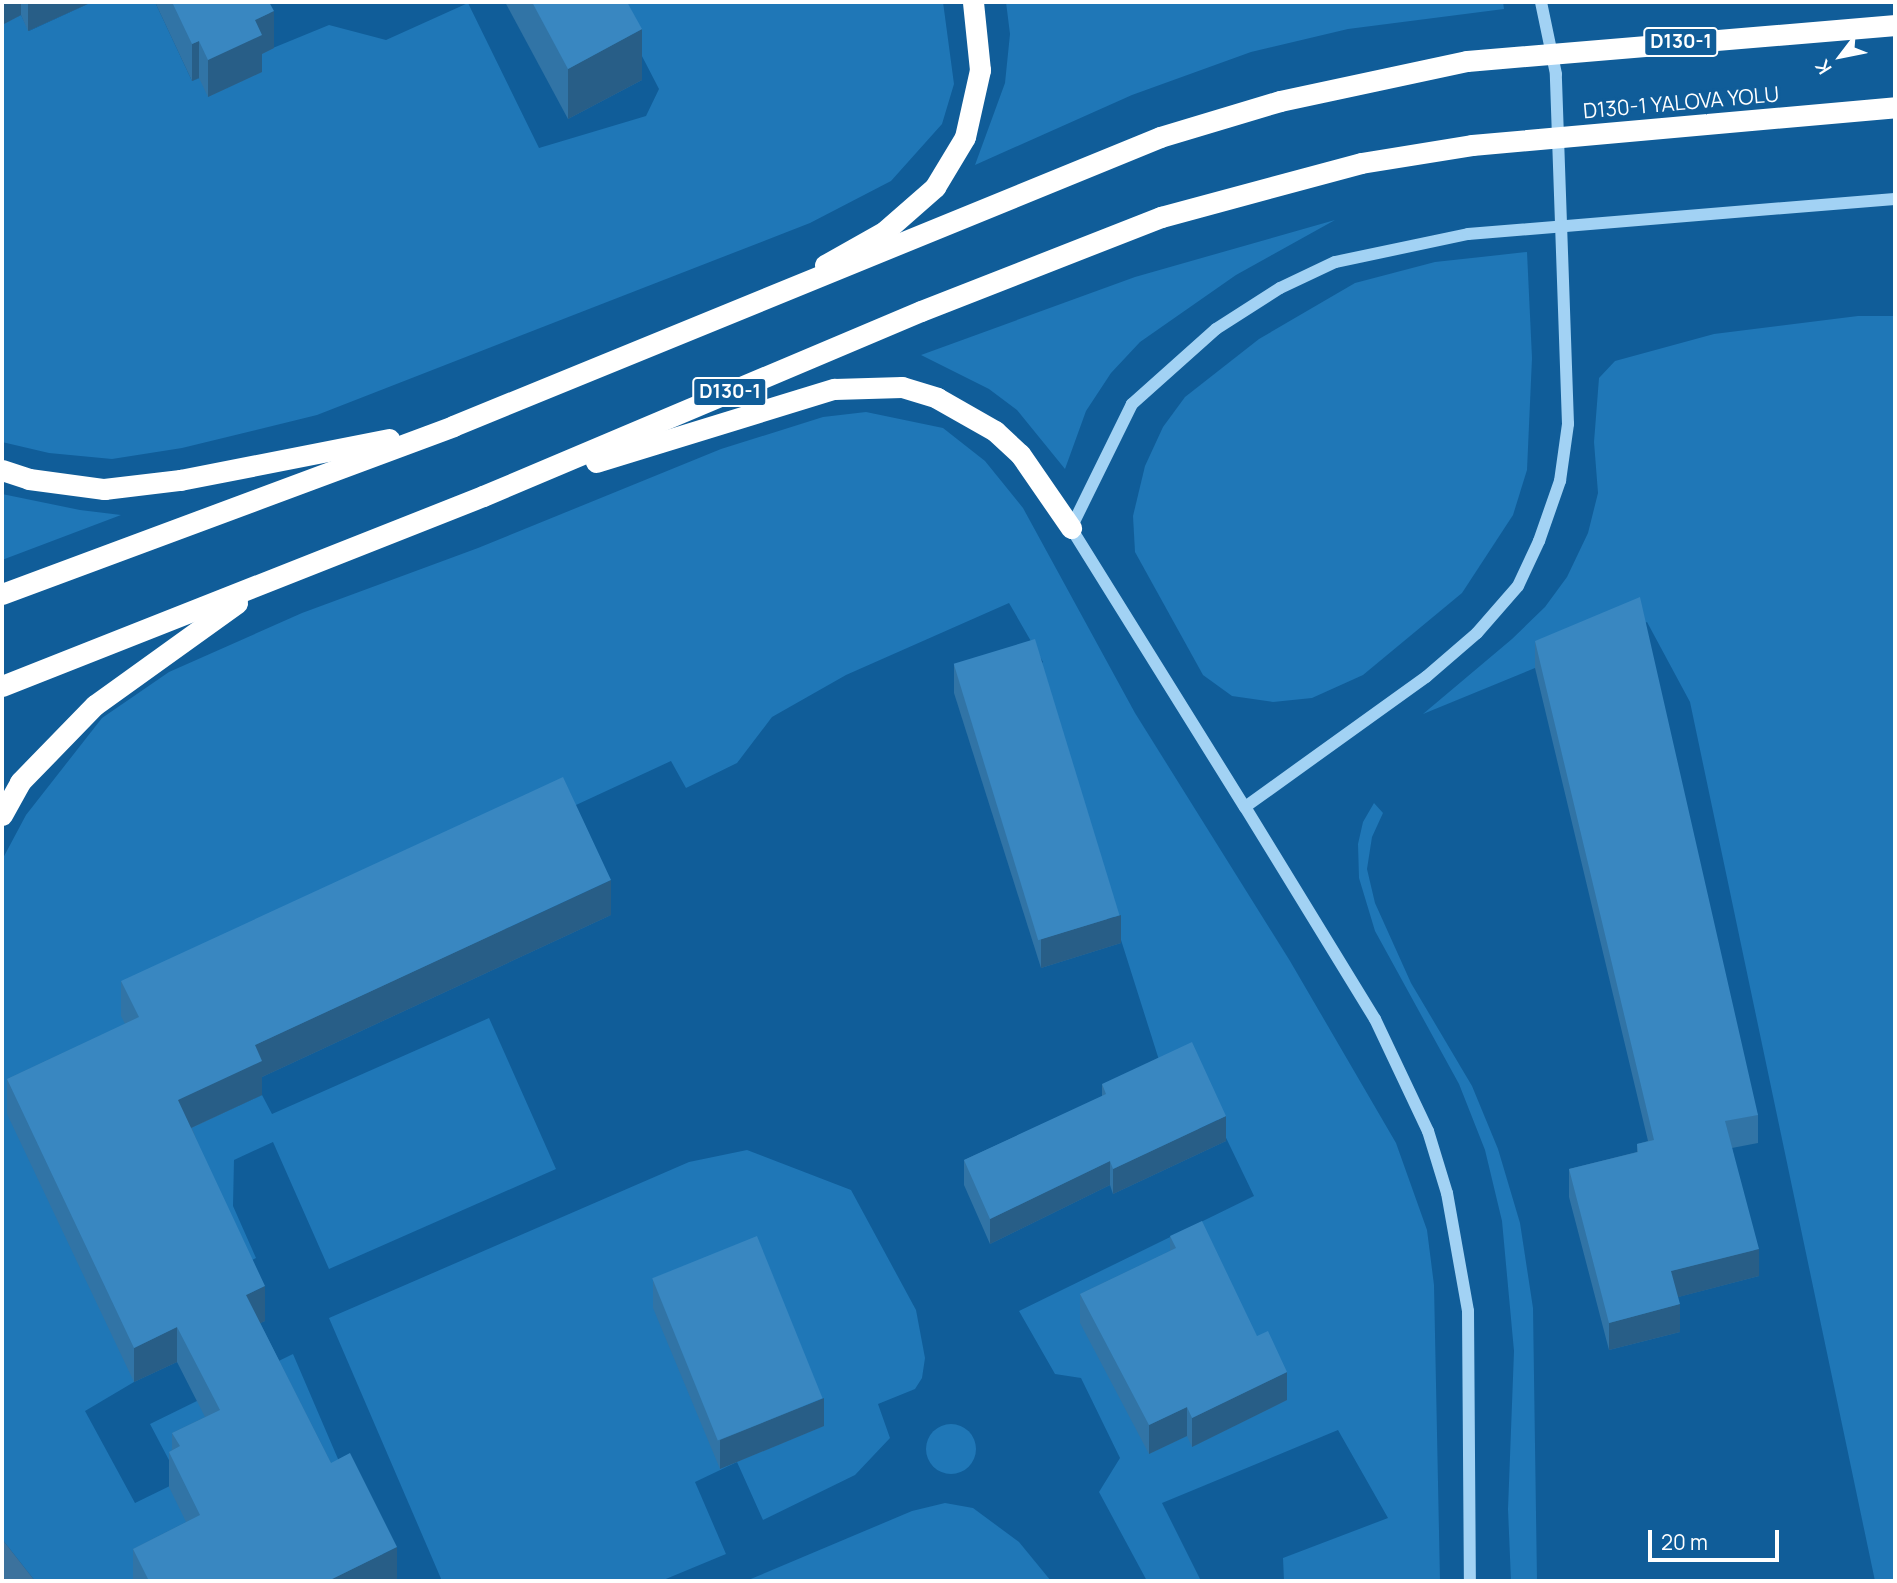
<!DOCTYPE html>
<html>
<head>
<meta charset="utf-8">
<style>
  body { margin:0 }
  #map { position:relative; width:1897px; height:1583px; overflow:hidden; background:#105d99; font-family:Manrope,sans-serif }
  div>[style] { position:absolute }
  .green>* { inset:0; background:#1f77b7 }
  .round { border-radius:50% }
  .water>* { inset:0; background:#3c729d }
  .minor>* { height:12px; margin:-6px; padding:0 6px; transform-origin:6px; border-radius:6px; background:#a2d2f4 }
  .highway>* { height:21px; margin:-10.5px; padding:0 10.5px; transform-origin:10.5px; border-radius:10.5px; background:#fff }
  .minor-bridge>* { height:12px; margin:-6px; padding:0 6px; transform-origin:6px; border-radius:6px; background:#a2d2f4 }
  .highway-bridge>* { height:21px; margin:-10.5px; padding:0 10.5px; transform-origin:10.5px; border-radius:10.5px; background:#fff }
  .wall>* { inset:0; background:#3174a6 }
  .shaded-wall>* { inset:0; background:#285e87 }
  .building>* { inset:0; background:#3987c1; transform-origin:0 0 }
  span { translate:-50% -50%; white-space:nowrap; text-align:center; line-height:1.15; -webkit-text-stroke:6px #105d99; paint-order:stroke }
  .shield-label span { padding:2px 5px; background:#105d99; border:2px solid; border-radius:5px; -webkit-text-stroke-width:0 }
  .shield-label { font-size:19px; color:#fff; font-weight:700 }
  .street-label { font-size:21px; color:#fff }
  .frame { position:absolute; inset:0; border:4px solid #fff; pointer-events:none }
  .north { position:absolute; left:1806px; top:21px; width:70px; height:70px; -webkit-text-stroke:5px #105d99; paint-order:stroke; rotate:238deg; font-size:19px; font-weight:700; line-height:28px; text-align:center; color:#fff }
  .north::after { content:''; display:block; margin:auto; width:24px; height:32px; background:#fff; clip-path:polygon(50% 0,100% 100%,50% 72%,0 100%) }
  .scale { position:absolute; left:1648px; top:1530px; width:131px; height:32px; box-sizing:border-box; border:4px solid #fff; border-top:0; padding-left:9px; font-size:21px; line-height:24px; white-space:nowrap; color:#fff; -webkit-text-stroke:5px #105d99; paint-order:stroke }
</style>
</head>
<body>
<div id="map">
  <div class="green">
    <i style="clip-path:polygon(92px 2px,155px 2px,192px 81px,329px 25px,386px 40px,468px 3px,539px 148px,646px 116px,659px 89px,614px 2px,943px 2px,954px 84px,942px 124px,891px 181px,810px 223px,317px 415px,182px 448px,112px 459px,49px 453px,2px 442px,2px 20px,4px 23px,21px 15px,29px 31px)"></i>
    <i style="clip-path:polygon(1006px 2px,1503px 2px,1504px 9px,1348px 29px,1251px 52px,1132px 95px,975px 165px,1005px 83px,1010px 34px)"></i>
    <i style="clip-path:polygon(1335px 220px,1236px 275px,1140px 342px,1111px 373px,1086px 411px,1065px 469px,1017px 410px,989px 389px,921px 355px,1135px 277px)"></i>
    <i style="clip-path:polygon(1527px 252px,1532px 358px,1527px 470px,1513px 515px,1462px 593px,1363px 675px,1312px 698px,1273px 702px,1232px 696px,1203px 675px,1135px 552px,1133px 516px,1145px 466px,1163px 427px,1185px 397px,1259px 339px,1355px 283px,1435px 262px)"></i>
    <i style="clip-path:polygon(1858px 316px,1895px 316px,1895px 1581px,1875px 1581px,1690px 702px,1647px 622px,1423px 714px,1512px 639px,1545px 607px,1567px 577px,1588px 533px,1598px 493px,1594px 442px,1599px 378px,1615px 361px,1714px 334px)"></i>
    <i style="clip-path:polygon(866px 412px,943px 428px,985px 461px,1023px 508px,1135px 713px,1290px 961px,1396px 1143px,1427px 1230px,1434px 1285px,1440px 1581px,1284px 1581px,1283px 1558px,1388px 1518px,1338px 1430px,1162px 1503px,1201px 1581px,1147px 1581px,1099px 1492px,1120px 1458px,1081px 1378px,1055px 1374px,1019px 1311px,1254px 1196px,1192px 1067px,1165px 1079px,1035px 668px,1043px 662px,1009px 603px,846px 675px,772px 717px,737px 763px,686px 788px,671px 761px,122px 1015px,139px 1052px,134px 1382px,85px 1411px,135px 1503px,180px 1481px,150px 1424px,293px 1354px,350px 1487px,396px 1581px,35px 1581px,2px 1539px,2px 860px,26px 815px,102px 718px,169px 672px,302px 613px,478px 548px,721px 449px,823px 417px)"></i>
    <i style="clip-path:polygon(2px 494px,80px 510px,121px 515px,2px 560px)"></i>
    <i style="clip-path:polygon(1374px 803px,1383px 813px,1372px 837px,1367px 869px,1375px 903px,1411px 983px,1472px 1086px,1498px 1149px,1520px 1223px,1533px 1308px,1537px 1581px,1511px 1581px,1508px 1509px,1514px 1351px,1502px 1221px,1485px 1150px,1459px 1084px,1375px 931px,1359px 878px,1358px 844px,1363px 822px)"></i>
    <i style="clip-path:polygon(489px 1018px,556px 1169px,329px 1269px,273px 1142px,234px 1160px,233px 1206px,256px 1258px,240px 1266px,178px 1134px,262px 1095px,272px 1114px)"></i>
    <i style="clip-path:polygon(747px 1150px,851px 1190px,916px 1310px,925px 1358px,922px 1378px,915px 1389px,878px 1404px,890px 1438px,855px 1475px,763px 1520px,737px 1462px,695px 1482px,726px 1554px,661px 1581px,442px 1581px,329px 1318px,689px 1162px)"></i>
    <i class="round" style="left:926px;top:1424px;width:50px;height:50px"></i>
    <i style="clip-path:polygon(945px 1503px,973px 1508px,1019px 1542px,1051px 1581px,746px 1581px,912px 1511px)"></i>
  </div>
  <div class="water">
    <i style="clip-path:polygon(2px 1539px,35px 1581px,2px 1581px)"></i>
  </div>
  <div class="minor">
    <i style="left:1468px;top:234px;width:136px;rotate:168.1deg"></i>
    <i style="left:1335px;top:262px;width:61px;rotate:154.7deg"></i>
    <i style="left:1280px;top:288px;width:76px;rotate:147.4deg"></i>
    <i style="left:1216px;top:329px;width:113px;rotate:138.2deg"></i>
    <i style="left:1132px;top:404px;width:138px;rotate:116.2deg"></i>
    <i style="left:1071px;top:528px;width:329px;rotate:58.1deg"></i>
    <i style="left:1245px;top:807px;width:223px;rotate:-35.7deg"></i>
    <i style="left:1426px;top:677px;width:67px;rotate:-40.8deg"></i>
    <i style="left:1477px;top:633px;width:62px;rotate:-48.9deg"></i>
    <i style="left:1518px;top:586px;width:50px;rotate:-65deg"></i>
    <i style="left:1539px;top:541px;width:64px;rotate:-70.7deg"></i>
    <i style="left:1560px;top:481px;width:58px;rotate:-82deg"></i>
    <i style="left:1568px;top:424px;width:350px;rotate:-92deg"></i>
    <i style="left:1556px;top:74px;width:74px;rotate:-101.8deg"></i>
    <i style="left:1245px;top:807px;width:249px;rotate:58.5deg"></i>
    <i style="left:1375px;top:1019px;width:124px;rotate:64.7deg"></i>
    <i style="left:1428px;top:1131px;width:65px;rotate:73deg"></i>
    <i style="left:1447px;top:1193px;width:120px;rotate:79.9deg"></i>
    <i style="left:1468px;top:1311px;width:270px;rotate:89.6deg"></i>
  </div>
  <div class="highway">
    <i style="left:825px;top:265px;width:69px;rotate:-29.5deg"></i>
    <i style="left:885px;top:231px;width:67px;rotate:-41.3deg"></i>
    <i style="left:935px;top:187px;width:58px;rotate:-59deg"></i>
    <i style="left:965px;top:137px;width:69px;rotate:-77.4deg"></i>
    <i style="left:980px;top:70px;width:68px;rotate:-95.9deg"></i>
    <i style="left:596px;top:462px;width:249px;rotate:-17.1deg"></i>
    <i style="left:834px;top:389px;width:68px;rotate:-1.7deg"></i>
    <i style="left:902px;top:387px;width:37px;rotate:17deg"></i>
    <i style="left:937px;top:398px;width:67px;rotate:29.6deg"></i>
    <i style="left:995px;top:431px;width:34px;rotate:43deg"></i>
    <i style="left:1020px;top:454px;width:90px;rotate:55.4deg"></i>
    <i style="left:2px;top:470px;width:28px;rotate:18deg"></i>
    <i style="left:29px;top:479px;width:76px;rotate:7.6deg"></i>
    <i style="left:104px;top:489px;width:77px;rotate:-6.8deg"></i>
    <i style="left:180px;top:480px;width:213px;rotate:-11.1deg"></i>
    <i style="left:2px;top:594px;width:481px;rotate:-20.4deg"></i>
    <i style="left:453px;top:426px;width:764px;rotate:-22.23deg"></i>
    <i style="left:1160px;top:137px;width:125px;rotate:-16.7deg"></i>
    <i style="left:1280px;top:101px;width:191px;rotate:-12.1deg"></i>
    <i style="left:2px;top:686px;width:517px;rotate:-21.55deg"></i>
    <i style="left:483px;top:496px;width:475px;rotate:-22.9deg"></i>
    <i style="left:921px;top:311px;width:258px;rotate:-21.4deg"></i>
    <i style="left:1161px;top:217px;width:207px;rotate:-15.1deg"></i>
    <i style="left:1361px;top:163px;width:112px;rotate:-9.2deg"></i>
    <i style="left:2px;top:815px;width:38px;rotate:-61deg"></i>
    <i style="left:20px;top:782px;width:107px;rotate:-45.8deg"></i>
    <i style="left:95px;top:705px;width:175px;rotate:-35.7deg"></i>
  </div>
  <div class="minor-bridge">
    <i style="left:1468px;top:234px;width:428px;rotate:-4.7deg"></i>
  </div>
  <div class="highway-bridge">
    <i style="left:1467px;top:61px;width:430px;rotate:-4.8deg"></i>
    <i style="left:1472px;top:145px;width:425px;rotate:-5.1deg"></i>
  </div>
  <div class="wall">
    <i style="clip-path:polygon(2px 2px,92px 2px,28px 31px,21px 15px,4px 24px,2px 20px)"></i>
    <i style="clip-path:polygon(155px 2px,269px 2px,274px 48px,262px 54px,262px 72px,208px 97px,199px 78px,192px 81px)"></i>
    <i style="clip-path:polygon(505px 2px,627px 2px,642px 80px,568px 119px)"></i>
    <i style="clip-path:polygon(1535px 641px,1758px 1115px,1758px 1143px,1732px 1148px,1759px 1276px,1678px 1297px,1680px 1332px,1609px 1350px,1569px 1197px,1569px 1169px,1637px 1152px,1637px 1144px,1648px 1141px,1535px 668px)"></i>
    <i style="clip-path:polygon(954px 664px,1121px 943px,1041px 968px,954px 693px)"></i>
    <i style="clip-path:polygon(611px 915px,262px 1077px,262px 1095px,192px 1128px,265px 1321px,260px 1323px,331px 1463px,397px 1581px,133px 1581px,133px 1549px,186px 1522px,169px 1487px,169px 1452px,172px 1450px,172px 1433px,205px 1417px,177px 1362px,134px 1382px,7px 1114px,7px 1079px,125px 1024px,121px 1016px,121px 981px)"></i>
    <i style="clip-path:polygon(1102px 1084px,1226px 1141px,1113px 1194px,1110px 1185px,990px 1244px,964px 1185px,964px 1160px,1102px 1097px)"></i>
    <i style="clip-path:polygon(1170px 1236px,1287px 1400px,1192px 1447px,1187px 1436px,1149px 1454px,1080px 1323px,1080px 1294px,1170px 1251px)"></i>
    <i style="clip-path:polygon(653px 1279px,824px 1426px,720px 1469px,653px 1308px)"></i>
  </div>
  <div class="shaded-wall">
    <i style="clip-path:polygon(4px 2px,21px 2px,21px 15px,4px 24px)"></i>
    <i style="clip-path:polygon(28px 2px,92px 2px,28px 31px)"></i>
    <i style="clip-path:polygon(274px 11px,274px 48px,262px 54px,262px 72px,208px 97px,208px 60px,255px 20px)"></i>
    <i style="clip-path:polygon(642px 29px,642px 80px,568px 119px,568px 69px)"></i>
    <i style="clip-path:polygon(199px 41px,199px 78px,192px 81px,192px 44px)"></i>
    <i style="clip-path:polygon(611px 880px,611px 915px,262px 1077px,262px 1095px,178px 1134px,178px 1100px,255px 1045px)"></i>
    <i style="clip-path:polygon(1121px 915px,1121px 943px,1041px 968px,1041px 939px)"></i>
    <i style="clip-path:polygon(1226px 1116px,1226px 1141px,1113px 1194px,1113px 1169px)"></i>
    <i style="clip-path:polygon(1110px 1161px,1110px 1185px,990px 1244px,990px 1219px)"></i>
    <i style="clip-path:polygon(1759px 1249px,1759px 1276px,1671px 1299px,1671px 1271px)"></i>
    <i style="clip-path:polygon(265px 1286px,265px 1321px,246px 1330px,246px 1295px)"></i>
    <i style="clip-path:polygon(1680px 1304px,1680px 1332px,1609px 1350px,1609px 1323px)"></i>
    <i style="clip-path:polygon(177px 1327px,177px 1362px,134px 1382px,134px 1348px)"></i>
    <i style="clip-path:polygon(1287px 1372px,1287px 1400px,1192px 1447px,1192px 1418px)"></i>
    <i style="clip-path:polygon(824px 1398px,824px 1426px,720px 1469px,720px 1440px)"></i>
    <i style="clip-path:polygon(1187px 1407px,1187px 1436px,1149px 1454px,1149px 1425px)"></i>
    <i style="clip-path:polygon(397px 1547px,397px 1581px,328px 1581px)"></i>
  </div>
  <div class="building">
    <i style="clip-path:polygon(172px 2px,269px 2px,274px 11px,255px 20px,262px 35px,208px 60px,199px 41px,192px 44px)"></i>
    <i style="clip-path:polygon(532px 2px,627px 2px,642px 29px,568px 69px)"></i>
    <i style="clip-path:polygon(1640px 597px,1758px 1115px,1725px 1121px,1759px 1249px,1671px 1271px,1680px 1304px,1609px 1323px,1569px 1169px,1638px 1152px,1637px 1144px,1654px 1140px,1535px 641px)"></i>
    <i style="left:1035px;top:639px;width:289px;height:85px;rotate:73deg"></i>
    <i style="clip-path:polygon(563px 777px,611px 880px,255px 1045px,262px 1061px,178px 1100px,265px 1286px,246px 1295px,331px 1463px,350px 1453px,397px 1547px,328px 1581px,149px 1581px,133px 1549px,200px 1515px,169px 1452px,180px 1446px,172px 1433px,220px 1410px,177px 1327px,134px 1348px,7px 1079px,139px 1017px,121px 981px)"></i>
    <i style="clip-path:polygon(1192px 1042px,1226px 1116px,1113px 1169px,1110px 1161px,990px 1219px,964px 1160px,1106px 1094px,1102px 1084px)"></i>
    <i style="clip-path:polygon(1202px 1221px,1257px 1336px,1268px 1331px,1287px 1372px,1192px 1418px,1187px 1407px,1149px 1425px,1080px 1294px,1176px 1248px,1170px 1236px)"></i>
    <i style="left:757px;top:1236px;width:175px;height:113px;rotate:68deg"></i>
  </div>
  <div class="shield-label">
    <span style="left:1681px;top:42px">D130-1</span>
    <span style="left:730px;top:392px">D130-1</span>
  </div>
  <div class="street-label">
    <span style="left:1681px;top:102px;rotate:-5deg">D130-1 YALOVA YOLU</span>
  </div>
  <div class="frame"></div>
  <div class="north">K</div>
  <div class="scale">20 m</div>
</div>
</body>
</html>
